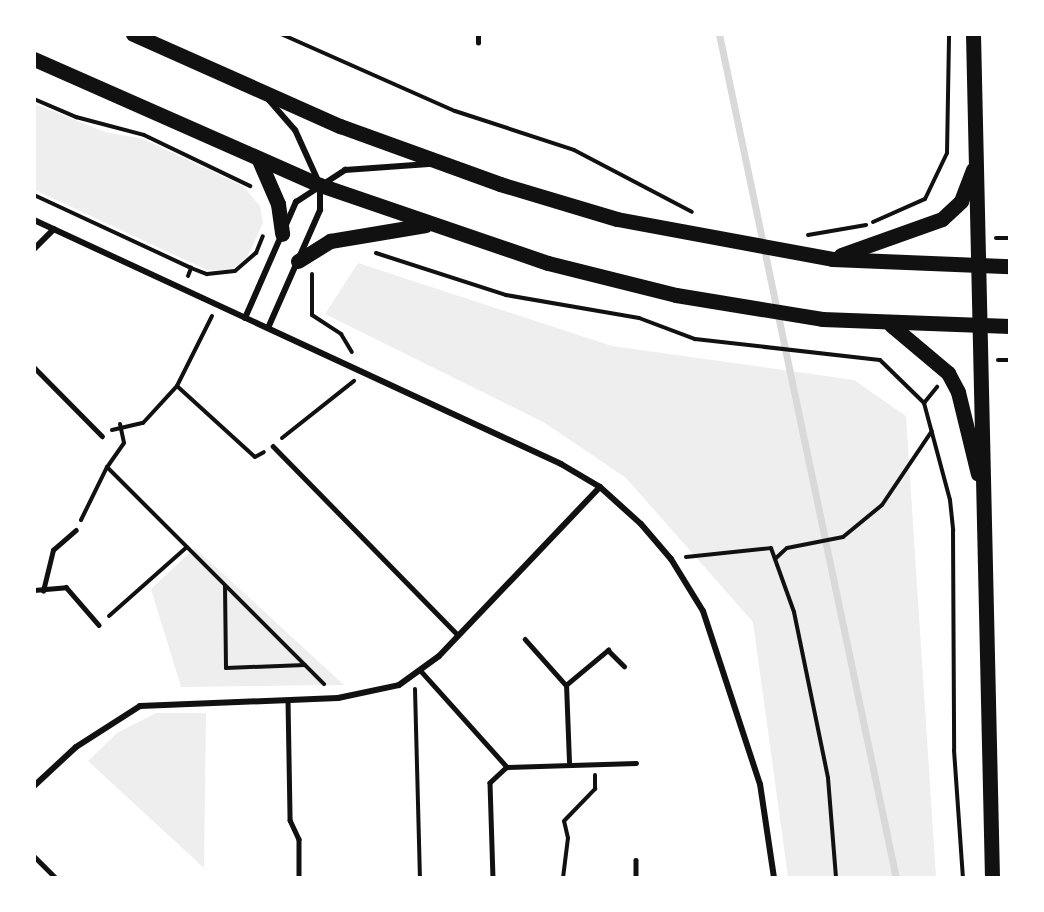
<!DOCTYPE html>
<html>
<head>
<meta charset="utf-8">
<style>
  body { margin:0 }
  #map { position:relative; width:1044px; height:912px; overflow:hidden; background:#fff; font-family:"Varela Round",sans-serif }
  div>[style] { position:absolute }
  .green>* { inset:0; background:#eee }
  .stream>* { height:7px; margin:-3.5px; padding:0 3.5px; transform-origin:3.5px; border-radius:3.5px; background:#d9d9d9 }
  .path>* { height:4px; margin:-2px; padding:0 2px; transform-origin:2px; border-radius:2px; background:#111 }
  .service>* { height:4.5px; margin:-2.25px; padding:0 2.25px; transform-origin:2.25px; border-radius:2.25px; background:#111 }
  .minor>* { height:6px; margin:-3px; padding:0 3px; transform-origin:3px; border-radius:3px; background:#111 }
  .primary>* { height:15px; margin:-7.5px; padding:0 7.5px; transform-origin:7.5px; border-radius:7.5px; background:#111 }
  span { translate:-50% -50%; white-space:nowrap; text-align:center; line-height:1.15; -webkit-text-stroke:6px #fff; paint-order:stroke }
  .frame { position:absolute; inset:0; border:36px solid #fff; pointer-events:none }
</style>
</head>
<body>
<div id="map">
  <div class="green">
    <i style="clip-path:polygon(35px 104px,105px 132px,143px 139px,243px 186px,260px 206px,263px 223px,247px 257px,232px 270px,207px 270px,35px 190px)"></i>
    <i style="clip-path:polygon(358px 263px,612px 346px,854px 380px,906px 416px,936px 877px,788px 877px,753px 622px,626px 478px,545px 423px,325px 314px)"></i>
    <i style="clip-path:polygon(195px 548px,344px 685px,181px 687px,151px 589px)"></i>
    <i style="clip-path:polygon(156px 713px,206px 713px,204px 868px,88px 761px,117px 733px)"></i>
  </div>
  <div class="stream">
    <i style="left:719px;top:34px;width:862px;rotate:78.16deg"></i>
  </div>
  <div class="path">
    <i style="left:281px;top:34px;width:190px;rotate:23.9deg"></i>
    <i style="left:455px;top:111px;width:125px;rotate:18.1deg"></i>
    <i style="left:574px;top:150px;width:133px;rotate:27.7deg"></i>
    <i style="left:34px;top:99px;width:46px;rotate:23.2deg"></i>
    <i style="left:76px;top:117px;width:70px;rotate:14.8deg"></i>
    <i style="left:144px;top:135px;width:118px;rotate:25.7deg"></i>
    <i style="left:34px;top:195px;width:173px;rotate:24.9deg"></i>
    <i style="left:873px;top:222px;width:57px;rotate:-23.9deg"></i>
    <i style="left:925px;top:199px;width:51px;rotate:-64.4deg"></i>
    <i style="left:947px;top:153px;width:119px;rotate:-89deg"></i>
    <i style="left:808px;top:235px;width:59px;rotate:-9.8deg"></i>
    <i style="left:996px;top:238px;width:14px"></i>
    <i style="left:376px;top:253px;width:137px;rotate:17.9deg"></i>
    <i style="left:506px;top:295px;width:135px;rotate:9.8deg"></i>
    <i style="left:639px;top:318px;width:60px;rotate:20.6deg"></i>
    <i style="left:695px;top:339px;width:186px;rotate:6.5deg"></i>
    <i style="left:880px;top:360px;width:62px;rotate:44.3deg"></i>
    <i style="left:924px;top:403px;width:100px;rotate:75deg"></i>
    <i style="left:950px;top:500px;width:31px;rotate:84deg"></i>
    <i style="left:953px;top:531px;width:219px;rotate:89.7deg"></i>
    <i style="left:954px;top:750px;width:128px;rotate:86deg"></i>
    <i style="left:312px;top:274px;width:41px;rotate:90deg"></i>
    <i style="left:312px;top:315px;width:35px;rotate:33deg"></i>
    <i style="left:341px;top:334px;width:21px;rotate:59deg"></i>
    <i style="left:188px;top:276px;width:9px;rotate:-69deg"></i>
    <i style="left:191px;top:268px;width:17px;rotate:21deg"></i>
    <i style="left:207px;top:274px;width:28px;rotate:-6deg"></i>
    <i style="left:235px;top:271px;width:28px;rotate:-41deg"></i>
    <i style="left:256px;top:253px;width:18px;rotate:-68deg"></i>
    <i style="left:212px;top:316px;width:78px;rotate:116.6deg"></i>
    <i style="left:177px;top:386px;width:105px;rotate:42.3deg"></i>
    <i style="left:255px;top:457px;width:10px;rotate:-29deg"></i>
    <i style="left:998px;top:360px;width:12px"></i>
    <i style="left:924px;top:403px;width:21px;rotate:-51deg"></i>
    <i style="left:120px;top:424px;width:19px;rotate:78deg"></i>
    <i style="left:124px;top:443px;width:29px;rotate:125deg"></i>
    <i style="left:107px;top:467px;width:307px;rotate:45deg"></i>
    <i style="left:112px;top:430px;width:32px;rotate:-13deg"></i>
    <i style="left:143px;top:423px;width:50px;rotate:-47.4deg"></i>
    <i style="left:282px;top:438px;width:92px;rotate:-38.4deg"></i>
    <i style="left:81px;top:520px;width:59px;rotate:-63.9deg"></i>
    <i style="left:686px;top:557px;width:85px;rotate:-6deg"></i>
    <i style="left:771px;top:548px;width:68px;rotate:70.2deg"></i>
    <i style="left:794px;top:612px;width:169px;rotate:78.4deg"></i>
    <i style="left:828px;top:778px;width:100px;rotate:85.4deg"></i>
    <i style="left:775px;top:559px;width:16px;rotate:-43deg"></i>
    <i style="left:787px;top:548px;width:57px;rotate:-11.1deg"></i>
    <i style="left:843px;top:537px;width:50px;rotate:-39.4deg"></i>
    <i style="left:882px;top:505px;width:89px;rotate:-56deg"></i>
    <i style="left:225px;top:586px;width:82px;rotate:89.3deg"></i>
    <i style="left:226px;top:668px;width:79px;rotate:-2.2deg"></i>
    <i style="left:109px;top:616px;width:104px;rotate:-41.5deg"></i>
    <i style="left:415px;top:689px;width:189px;rotate:88.5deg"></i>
    <i style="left:563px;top:878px;width:40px;rotate:-82.9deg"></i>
    <i style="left:568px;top:838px;width:17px;rotate:-103deg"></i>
    <i style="left:564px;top:821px;width:45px;rotate:-45.9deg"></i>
    <i style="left:595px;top:789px;width:14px;rotate:-90deg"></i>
  </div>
  <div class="service">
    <i style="left:478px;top:43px;width:9px;rotate:-90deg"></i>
    <i style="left:34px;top:367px;width:97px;rotate:45.4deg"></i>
    <i style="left:273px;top:446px;width:263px;rotate:45.6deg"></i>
    <i style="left:34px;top:590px;width:32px;rotate:-5deg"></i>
    <i style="left:66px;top:587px;width:50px;rotate:49deg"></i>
    <i style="left:43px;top:591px;width:42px;rotate:-76.3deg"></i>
    <i style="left:53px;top:550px;width:30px;rotate:-41deg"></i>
    <i style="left:525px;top:639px;width:62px;rotate:48.3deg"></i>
    <i style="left:421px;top:671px;width:129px;rotate:48.1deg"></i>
    <i style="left:507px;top:767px;width:23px;rotate:137deg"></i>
    <i style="left:490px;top:783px;width:95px;rotate:88.2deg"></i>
    <i style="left:288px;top:700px;width:120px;rotate:89deg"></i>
    <i style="left:290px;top:820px;width:21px;rotate:65deg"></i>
    <i style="left:299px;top:839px;width:39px;rotate:90deg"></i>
    <i style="left:569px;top:762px;width:77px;rotate:-92.2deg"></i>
    <i style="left:566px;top:685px;width:55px;rotate:-39.8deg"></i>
    <i style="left:608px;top:650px;width:23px;rotate:45deg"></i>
    <i style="left:507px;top:767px;width:129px;rotate:-1.8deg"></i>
    <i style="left:34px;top:856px;width:31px;rotate:45deg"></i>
    <i style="left:636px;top:860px;width:18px;rotate:90deg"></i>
  </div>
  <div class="minor">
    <i style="left:34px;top:220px;width:581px;rotate:24.84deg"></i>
    <i style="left:561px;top:464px;width:45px;rotate:30.5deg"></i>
    <i style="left:600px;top:487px;width:55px;rotate:42.1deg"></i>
    <i style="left:641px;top:524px;width:46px;rotate:49.4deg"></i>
    <i style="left:671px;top:559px;width:61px;rotate:58.4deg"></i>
    <i style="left:703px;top:611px;width:182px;rotate:71.8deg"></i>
    <i style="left:760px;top:784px;width:95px;rotate:81.5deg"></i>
    <i style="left:34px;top:249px;width:28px;rotate:-45deg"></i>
    <i style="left:245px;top:318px;width:127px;rotate:-66.3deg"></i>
    <i style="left:296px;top:202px;width:59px;rotate:-33.1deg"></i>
    <i style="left:345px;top:170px;width:84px;rotate:-4.1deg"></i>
    <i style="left:268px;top:328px;width:129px;rotate:-66.2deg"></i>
    <i style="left:320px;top:210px;width:25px;rotate:-90deg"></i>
    <i style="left:320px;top:185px;width:60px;rotate:-114.4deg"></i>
    <i style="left:295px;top:130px;width:41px;rotate:-131.1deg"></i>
    <i style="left:34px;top:786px;width:57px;rotate:-42.9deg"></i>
    <i style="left:76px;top:747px;width:76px;rotate:-32.6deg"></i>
    <i style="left:140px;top:706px;width:198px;rotate:-2.3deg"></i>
    <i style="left:338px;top:698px;width:62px;rotate:-12deg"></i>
    <i style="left:399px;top:685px;width:49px;rotate:-35.9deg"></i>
    <i style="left:439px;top:656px;width:233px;rotate:-46.4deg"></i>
  </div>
  <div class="primary">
    <i style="left:133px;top:34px;width:227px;rotate:24deg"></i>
    <i style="left:340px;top:126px;width:170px;rotate:19.9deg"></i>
    <i style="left:500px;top:184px;width:122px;rotate:16.7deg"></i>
    <i style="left:617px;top:219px;width:219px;rotate:10.5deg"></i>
    <i style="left:832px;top:259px;width:178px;rotate:2.3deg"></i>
    <i style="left:973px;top:34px;width:844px;rotate:88.71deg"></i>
    <i style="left:34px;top:59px;width:313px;rotate:23.8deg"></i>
    <i style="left:320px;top:185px;width:241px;rotate:18.9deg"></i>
    <i style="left:548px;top:263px;width:132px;rotate:14deg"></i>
    <i style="left:676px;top:295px;width:148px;rotate:9.3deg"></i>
    <i style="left:822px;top:319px;width:188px;rotate:2.1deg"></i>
    <i style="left:259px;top:160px;width:48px;rotate:66.6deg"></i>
    <i style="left:278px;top:204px;width:30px;rotate:82deg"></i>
    <i style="left:841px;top:255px;width:107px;rotate:-19.6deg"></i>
    <i style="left:942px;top:219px;width:26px;rotate:-43deg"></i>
    <i style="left:961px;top:201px;width:34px;rotate:-69deg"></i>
    <i style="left:298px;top:261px;width:38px;rotate:-32deg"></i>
    <i style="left:330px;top:241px;width:97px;rotate:-9.5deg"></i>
    <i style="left:891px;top:325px;width:75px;rotate:40.1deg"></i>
    <i style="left:948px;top:373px;width:21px;rotate:62deg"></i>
    <i style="left:958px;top:392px;width:84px;rotate:76.3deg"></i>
  </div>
  <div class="frame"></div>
</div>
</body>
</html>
